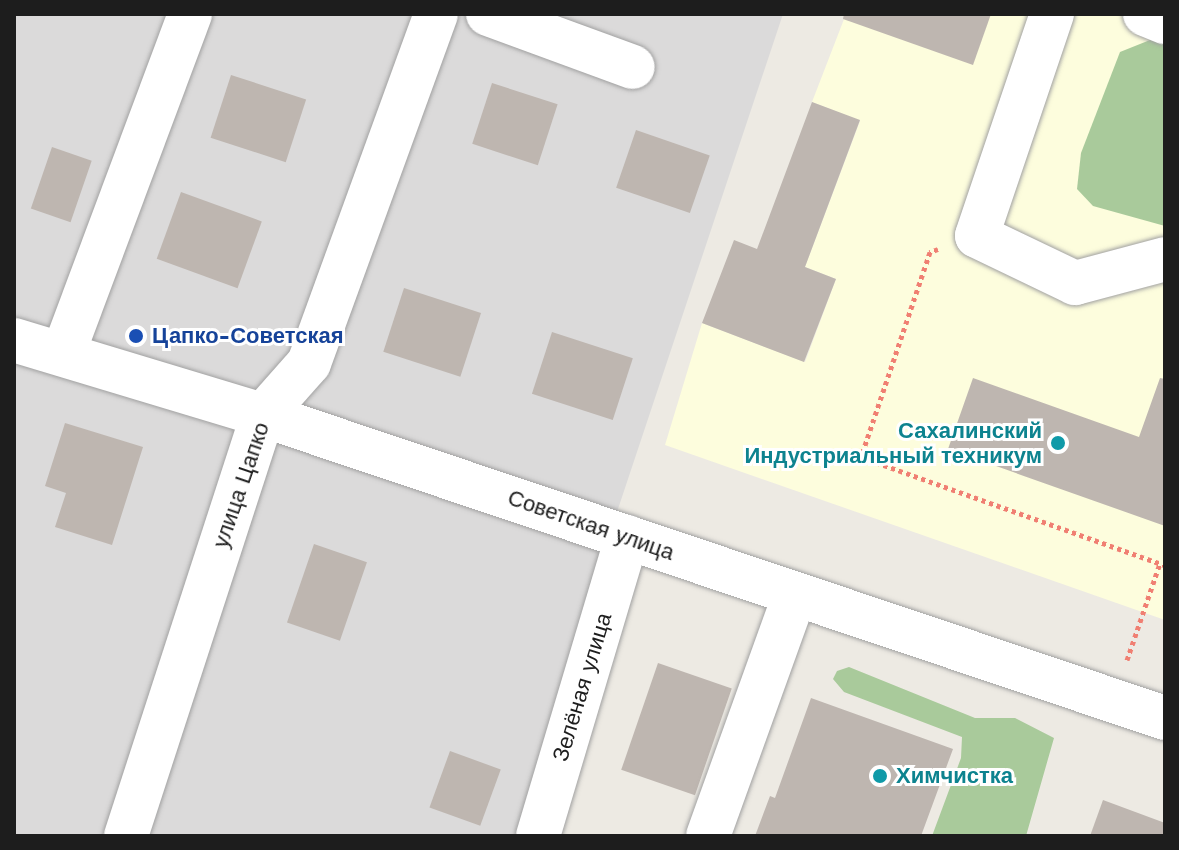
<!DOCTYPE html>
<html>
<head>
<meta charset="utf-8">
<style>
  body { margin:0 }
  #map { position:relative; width:1179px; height:850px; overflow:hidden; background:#edeae3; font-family:"Work Sans",sans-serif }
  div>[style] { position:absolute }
  .residential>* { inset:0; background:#dbdada }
  .education>* { inset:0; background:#fdfddd }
  .forest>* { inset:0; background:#a9ca9b }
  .building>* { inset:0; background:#beb6b0; transform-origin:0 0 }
  .path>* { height:5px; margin-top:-2.5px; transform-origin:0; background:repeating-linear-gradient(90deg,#f07f72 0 4px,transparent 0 8px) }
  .roads { filter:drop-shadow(0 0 2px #a1a1a1) drop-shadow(0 0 2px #a1a1a1) }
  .minor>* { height:44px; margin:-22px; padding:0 22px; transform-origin:22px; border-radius:22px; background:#fff }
  .dots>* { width:22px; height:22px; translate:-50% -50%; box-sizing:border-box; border:4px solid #fff; border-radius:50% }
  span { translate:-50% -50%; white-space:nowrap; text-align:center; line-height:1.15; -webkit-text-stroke:6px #fff; paint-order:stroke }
  .transit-label { font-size:22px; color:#164399; font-weight:700 }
  .left { translate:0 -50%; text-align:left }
  .culture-label { font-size:22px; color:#0d838f; font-weight:700 }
  .right { translate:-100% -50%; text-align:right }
  .street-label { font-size:22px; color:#1d1d1d }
  .frame { position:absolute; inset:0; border:16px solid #1d1d1d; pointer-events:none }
</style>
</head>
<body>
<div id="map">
  <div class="residential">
    <i style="clip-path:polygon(14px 14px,783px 14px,614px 521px,518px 836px,14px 836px)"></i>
  </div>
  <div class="education">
    <i style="clip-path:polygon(846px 14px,1165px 14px,1165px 620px,665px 445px,702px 323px,805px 362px,836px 279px,805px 267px,860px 121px,812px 102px)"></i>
  </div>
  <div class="forest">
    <i style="clip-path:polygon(1160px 36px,1165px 38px,1165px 226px,1093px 206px,1077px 189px,1081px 153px,1120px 52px)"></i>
    <i style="clip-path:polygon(849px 667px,975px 718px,1015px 718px,1054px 738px,1026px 836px,932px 836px,961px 758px,962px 737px,844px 692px,833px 679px,837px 671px)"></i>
  </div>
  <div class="building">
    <i style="clip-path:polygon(844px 14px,991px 14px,973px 65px,843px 19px)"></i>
    <i style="left:231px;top:75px;width:79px;height:66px;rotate:18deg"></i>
    <i style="left:492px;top:83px;width:69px;height:64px;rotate:18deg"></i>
    <i style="clip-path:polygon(812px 102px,860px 120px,805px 267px,836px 279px,804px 362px,702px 323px,734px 240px,757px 249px)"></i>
    <i style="left:636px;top:130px;width:78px;height:61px;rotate:19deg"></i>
    <i style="left:52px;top:147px;width:42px;height:65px;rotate:19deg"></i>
    <i style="left:181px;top:192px;width:86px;height:71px;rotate:20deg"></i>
    <i style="left:404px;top:288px;width:81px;height:67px;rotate:18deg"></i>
    <i style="left:552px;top:332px;width:85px;height:65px;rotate:18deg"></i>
    <i style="clip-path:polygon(973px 378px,1139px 437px,1160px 378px,1165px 379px,1165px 526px,948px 449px)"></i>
    <i style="clip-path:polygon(65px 423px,143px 447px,112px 545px,55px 527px,66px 493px,45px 486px)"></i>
    <i style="left:314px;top:544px;width:56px;height:83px;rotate:19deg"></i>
    <i style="left:658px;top:663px;width:78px;height:113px;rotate:19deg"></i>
    <i style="clip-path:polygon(811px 698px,953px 749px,921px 836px,755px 836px,770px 796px,775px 798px)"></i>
    <i style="left:450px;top:751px;width:54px;height:60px;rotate:20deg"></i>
    <i style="clip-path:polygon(1103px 800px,1165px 823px,1165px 836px,1090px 836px)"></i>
  </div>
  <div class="path">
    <i style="left:938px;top:249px;width:9px;rotate:159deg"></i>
    <i style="left:930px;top:252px;width:216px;rotate:108.6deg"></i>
    <i style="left:861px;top:457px;width:323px;rotate:19.6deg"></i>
    <i style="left:1127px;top:660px;width:102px;rotate:-71.2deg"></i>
  </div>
  <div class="roads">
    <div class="minor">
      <i style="left:488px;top:14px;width:154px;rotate:20.1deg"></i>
      <i style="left:1052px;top:14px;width:234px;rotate:108.7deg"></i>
      <i style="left:977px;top:236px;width:109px;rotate:25.6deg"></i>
      <i style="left:1075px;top:283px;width:93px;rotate:-14.9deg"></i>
      <i style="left:1145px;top:14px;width:22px;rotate:22deg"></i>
      <i style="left:14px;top:340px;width:260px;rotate:16.8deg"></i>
      <i style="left:263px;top:415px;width:952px;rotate:18.57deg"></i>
      <i style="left:63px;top:354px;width:363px;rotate:-69.5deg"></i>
      <i style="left:126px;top:836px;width:443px;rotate:-72deg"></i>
      <i style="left:263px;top:415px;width:69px;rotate:-48.5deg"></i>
      <i style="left:309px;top:363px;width:371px;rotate:-70deg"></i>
      <i style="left:538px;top:836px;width:312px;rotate:-73.4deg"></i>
      <i style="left:708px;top:836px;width:257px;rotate:-70.2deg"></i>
    </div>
  </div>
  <div class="dots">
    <i style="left:136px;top:336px;background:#1a4fb4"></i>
    <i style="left:1058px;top:443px;background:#0f9aa8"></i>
    <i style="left:880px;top:776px;background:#0f9aa8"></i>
  </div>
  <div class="transit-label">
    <span class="left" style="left:152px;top:336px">Цапко-Советская</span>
  </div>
  <div class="culture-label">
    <span class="right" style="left:1042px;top:443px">Сахалинский<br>Индустриальный техникум</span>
    <span class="left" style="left:896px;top:776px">Химчистка</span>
  </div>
  <div class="street-label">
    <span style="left:241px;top:485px;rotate:-71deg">улица Цапко</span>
    <span style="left:591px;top:525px;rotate:19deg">Советская улица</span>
    <span style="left:582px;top:687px;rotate:-73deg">Зелёная улица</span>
  </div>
  <div class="frame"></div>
</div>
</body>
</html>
